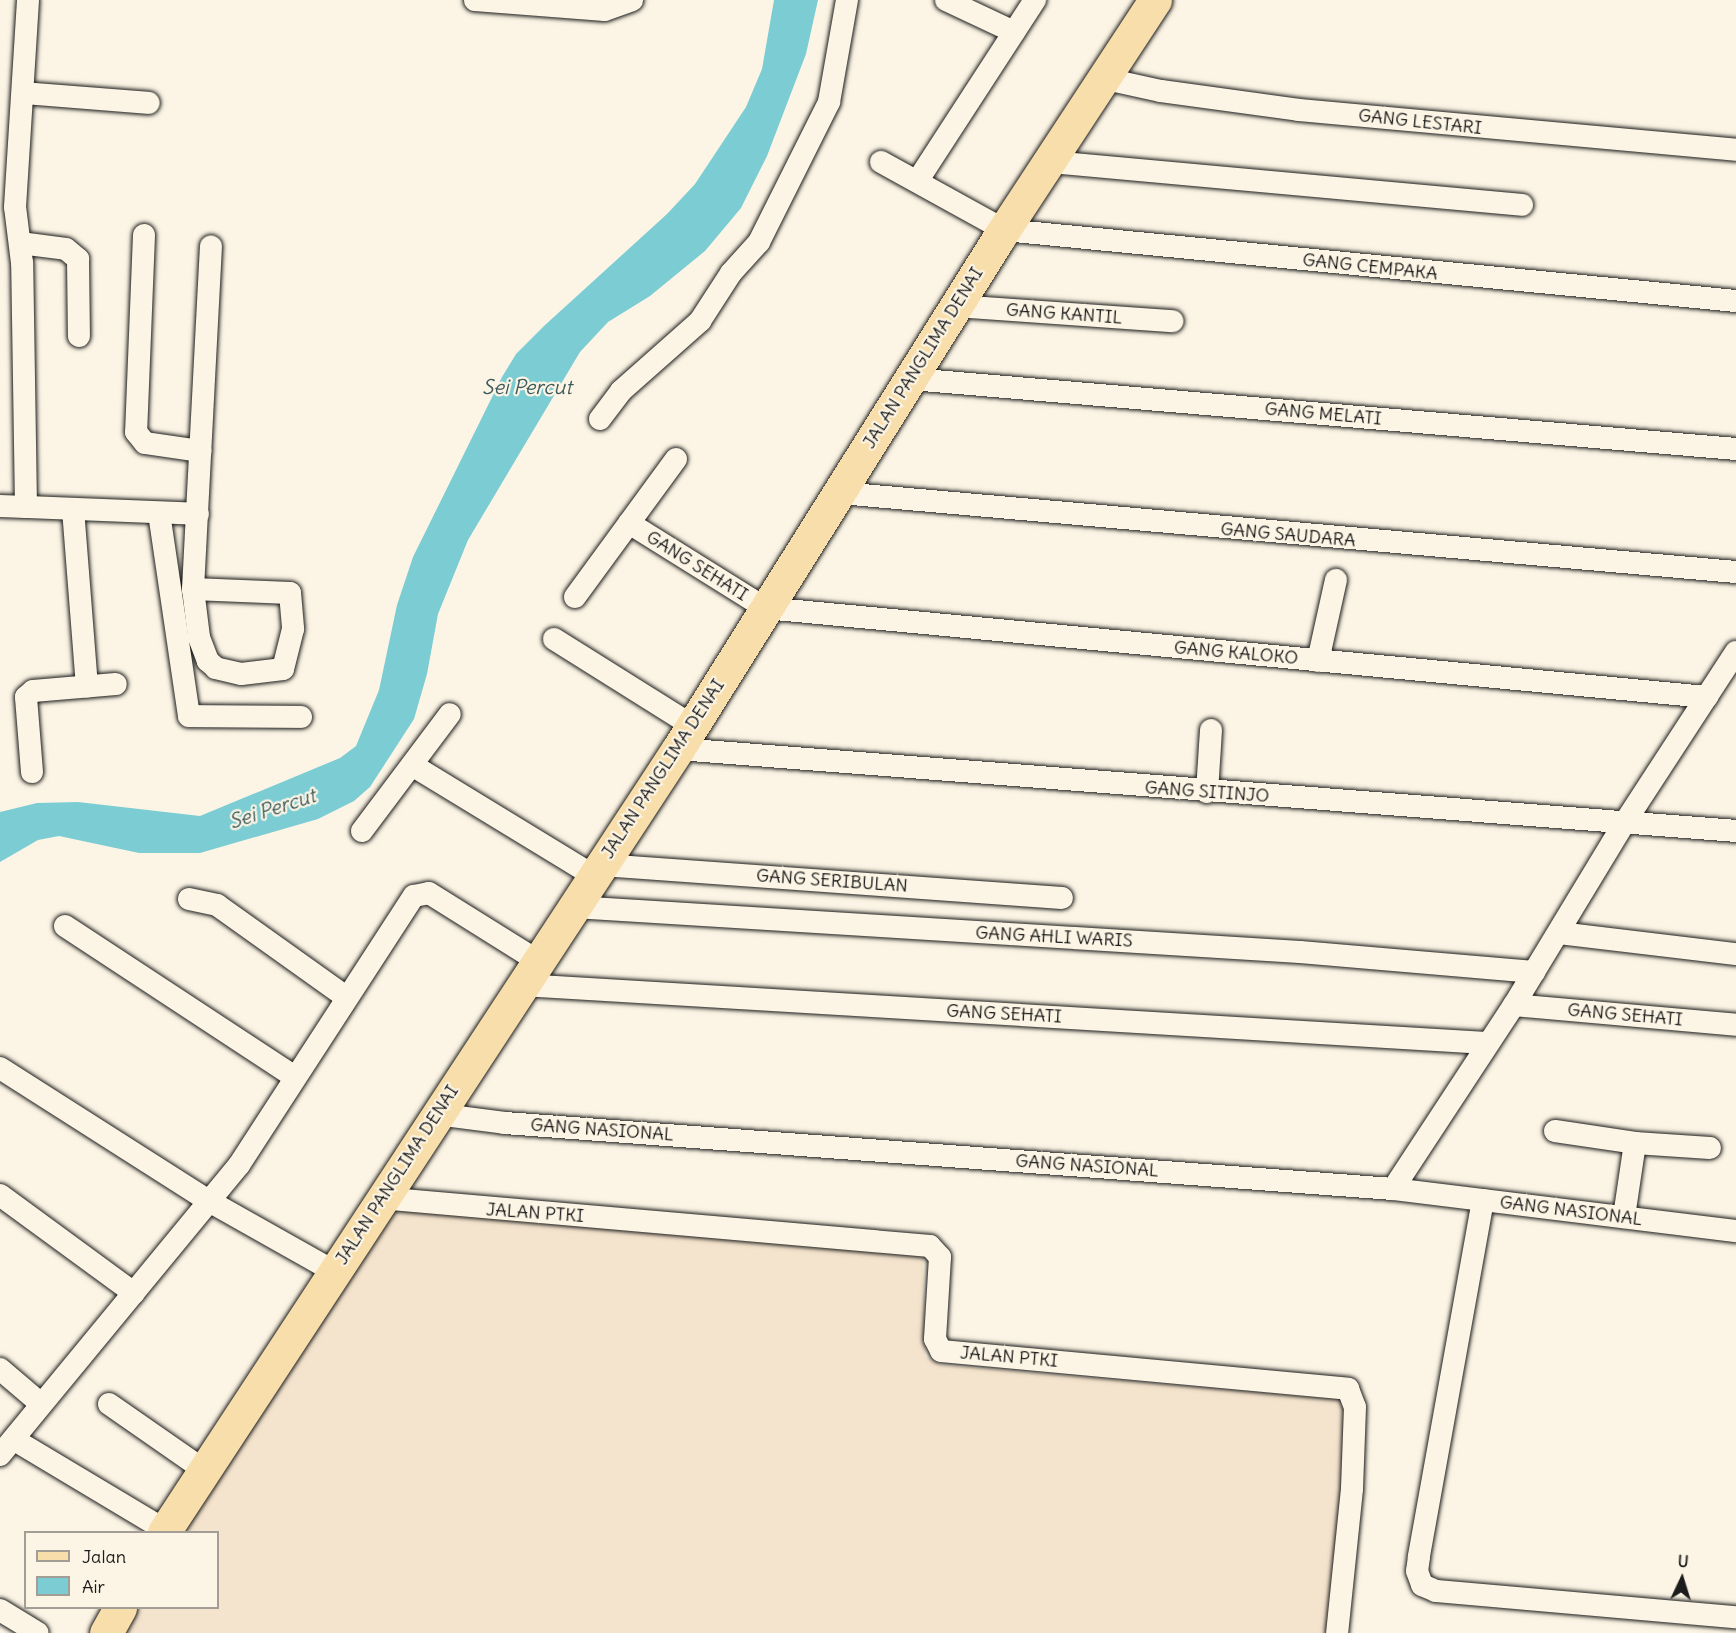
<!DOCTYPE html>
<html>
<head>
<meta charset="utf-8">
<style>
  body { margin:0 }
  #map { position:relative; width:1736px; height:1633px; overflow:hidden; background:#fcf5e5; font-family:Delius,sans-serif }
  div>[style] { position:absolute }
  .built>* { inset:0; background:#f5e4cd }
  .water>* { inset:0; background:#7bcdd3 }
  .roads { filter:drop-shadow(0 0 2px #1c1c1c) drop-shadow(0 0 2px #1c1c1c) }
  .street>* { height:22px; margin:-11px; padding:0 11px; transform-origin:11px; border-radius:11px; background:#fcf5e5 }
  .primary>* { height:33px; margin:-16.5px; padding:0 16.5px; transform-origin:16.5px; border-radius:16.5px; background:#f8deab }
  span { translate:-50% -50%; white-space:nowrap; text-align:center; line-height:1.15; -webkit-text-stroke:4.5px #fcf5e5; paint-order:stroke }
  .street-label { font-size:18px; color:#1c1c1c }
  .water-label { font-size:20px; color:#3d5a5c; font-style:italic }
  .legend { position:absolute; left:24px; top:1531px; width:195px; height:78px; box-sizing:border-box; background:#fcf5e5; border:2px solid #a29e95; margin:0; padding:8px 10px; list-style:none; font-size:18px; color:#1c1c1c }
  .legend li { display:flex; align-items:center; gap:12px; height:30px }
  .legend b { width:30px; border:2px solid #a29e95 }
  .north { position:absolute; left:1652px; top:1549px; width:60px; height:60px; -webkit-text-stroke:4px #fcf5e5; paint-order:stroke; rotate:4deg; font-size:16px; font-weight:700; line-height:24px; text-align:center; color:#1c1c1c }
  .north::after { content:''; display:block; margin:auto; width:21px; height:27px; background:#1c1c1c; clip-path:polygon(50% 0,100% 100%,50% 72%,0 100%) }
</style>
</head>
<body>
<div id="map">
  <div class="built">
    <i style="clip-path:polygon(383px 1207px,923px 1249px,925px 1356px,941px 1365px,1349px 1400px,1335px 1633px,120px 1633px,136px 1608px,218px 1608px,218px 1532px,182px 1532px)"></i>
  </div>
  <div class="water">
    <i style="clip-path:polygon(774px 0,818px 0,806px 54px,767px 156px,741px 208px,705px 251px,650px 296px,608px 322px,580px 352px,468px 540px,438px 614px,427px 674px,414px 719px,370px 787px,354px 801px,318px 819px,200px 853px,139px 853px,59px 836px,38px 840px,0 862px,0 812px,37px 803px,78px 802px,200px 816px,340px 758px,356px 746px,379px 690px,397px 605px,413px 557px,502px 377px,516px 354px,544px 326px,667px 214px,695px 184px,746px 107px,762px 69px)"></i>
  </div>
  <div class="roads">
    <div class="street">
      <i style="left:475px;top:0;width:130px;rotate:4.4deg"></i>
      <i style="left:605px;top:10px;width:29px;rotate:-20deg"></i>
      <i style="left:946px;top:0;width:75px;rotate:25.2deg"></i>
      <i style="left:1106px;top:79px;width:56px;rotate:12.3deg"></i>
      <i style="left:1161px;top:91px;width:139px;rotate:7.8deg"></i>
      <i style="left:1299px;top:110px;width:439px;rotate:5.2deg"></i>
      <i style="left:23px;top:93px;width:126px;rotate:4.5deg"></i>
      <i style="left:881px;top:162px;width:141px;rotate:28.9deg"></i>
      <i style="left:1004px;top:230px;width:735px;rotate:5.54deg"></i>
      <i style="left:1051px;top:162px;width:473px;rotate:5.2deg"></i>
      <i style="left:918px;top:180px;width:215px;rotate:-57deg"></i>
      <i style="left:144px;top:235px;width:197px;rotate:92.3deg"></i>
      <i style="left:136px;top:432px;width:14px;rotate:51deg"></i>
      <i style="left:145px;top:443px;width:56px;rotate:8.3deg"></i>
      <i style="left:20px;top:243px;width:46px;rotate:7.4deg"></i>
      <i style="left:66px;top:249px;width:16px;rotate:40deg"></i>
      <i style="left:78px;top:259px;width:77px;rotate:89.3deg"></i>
      <i style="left:956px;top:306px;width:217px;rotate:4deg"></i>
      <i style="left:911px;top:379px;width:828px;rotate:4.85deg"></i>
      <i style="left:600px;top:419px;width:35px;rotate:-53deg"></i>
      <i style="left:621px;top:391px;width:106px;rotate:-41.5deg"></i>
      <i style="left:700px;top:321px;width:57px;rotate:-57.1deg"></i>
      <i style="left:731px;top:273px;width:42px;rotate:-47.9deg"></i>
      <i style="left:759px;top:242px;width:157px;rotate:-63.4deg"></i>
      <i style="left:829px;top:102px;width:104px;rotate:-80deg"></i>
      <i style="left:840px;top:493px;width:899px;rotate:5.04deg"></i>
      <i style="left:0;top:506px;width:26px;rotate:2deg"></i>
      <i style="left:26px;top:507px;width:244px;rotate:-90.9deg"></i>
      <i style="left:22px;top:263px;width:56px;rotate:-97.1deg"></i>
      <i style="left:15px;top:207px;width:207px;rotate:-86.4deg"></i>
      <i style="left:26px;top:507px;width:172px;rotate:2.3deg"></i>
      <i style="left:73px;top:509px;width:178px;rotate:85.5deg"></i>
      <i style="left:159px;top:513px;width:205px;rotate:81.6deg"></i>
      <i style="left:189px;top:716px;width:112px;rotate:0.5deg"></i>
      <i style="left:629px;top:523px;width:160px;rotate:32deg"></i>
      <i style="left:765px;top:608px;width:946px;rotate:5.4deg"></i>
      <i style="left:193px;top:589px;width:97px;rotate:2.4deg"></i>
      <i style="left:290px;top:593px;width:36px;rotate:85deg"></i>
      <i style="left:293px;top:629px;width:41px;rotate:104deg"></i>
      <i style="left:283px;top:669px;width:42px;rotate:173.2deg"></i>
      <i style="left:241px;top:674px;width:26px;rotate:-167deg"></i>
      <i style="left:216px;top:668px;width:11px;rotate:-139deg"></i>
      <i style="left:208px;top:661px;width:26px;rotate:-111deg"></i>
      <i style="left:199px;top:637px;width:48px;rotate:-97.1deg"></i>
      <i style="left:193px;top:589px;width:343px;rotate:-87deg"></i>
      <i style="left:575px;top:597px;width:171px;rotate:-53.8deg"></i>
      <i style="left:554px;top:639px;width:162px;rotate:32.1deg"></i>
      <i style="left:1318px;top:661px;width:83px;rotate:-77.5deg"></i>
      <i style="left:678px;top:749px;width:1061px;rotate:4.43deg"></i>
      <i style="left:412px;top:765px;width:213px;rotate:31.4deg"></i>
      <i style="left:32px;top:772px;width:75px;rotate:-94.6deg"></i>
      <i style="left:26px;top:697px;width:9px;rotate:-41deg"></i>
      <i style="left:33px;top:691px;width:83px;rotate:-4.8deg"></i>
      <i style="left:1207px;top:792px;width:62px;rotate:-86.3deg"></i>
      <i style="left:362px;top:831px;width:146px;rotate:-53.1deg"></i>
      <i style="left:602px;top:865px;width:461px;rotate:4.1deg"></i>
      <i style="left:189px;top:899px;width:29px;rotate:12deg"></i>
      <i style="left:217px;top:905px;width:158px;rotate:35.5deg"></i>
      <i style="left:574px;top:907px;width:727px;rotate:3.55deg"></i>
      <i style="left:1300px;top:952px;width:235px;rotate:4.9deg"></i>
      <i style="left:65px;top:926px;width:275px;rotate:33.3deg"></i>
      <i style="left:1559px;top:933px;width:178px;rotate:6.8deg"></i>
      <i style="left:522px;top:985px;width:966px;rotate:3.44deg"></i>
      <i style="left:1514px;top:1005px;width:223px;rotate:5.1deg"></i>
      <i style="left:0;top:1068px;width:248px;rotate:32.5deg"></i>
      <i style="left:209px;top:1201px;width:142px;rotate:29.4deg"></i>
      <i style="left:436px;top:1114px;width:70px;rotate:7.4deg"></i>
      <i style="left:505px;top:1123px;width:890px;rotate:4.25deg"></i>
      <i style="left:1393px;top:1189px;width:346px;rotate:7deg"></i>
      <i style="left:1555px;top:1131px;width:81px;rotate:8.5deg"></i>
      <i style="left:1635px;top:1143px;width:75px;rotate:98.5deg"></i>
      <i style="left:1635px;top:1143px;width:75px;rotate:3.8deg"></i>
      <i style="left:1393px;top:1189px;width:220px;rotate:-56.7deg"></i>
      <i style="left:1514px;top:1005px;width:214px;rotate:-58.8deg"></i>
      <i style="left:1625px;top:822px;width:203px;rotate:-56.9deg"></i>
      <i style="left:0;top:1195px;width:166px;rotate:36.2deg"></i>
      <i style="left:380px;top:1198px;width:552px;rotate:4.99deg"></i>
      <i style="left:930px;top:1246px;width:15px;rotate:48deg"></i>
      <i style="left:940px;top:1257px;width:82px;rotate:93.5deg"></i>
      <i style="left:935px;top:1339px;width:13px;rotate:63deg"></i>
      <i style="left:941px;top:1351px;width:409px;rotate:5.3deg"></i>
      <i style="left:1348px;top:1389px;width:19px;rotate:69deg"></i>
      <i style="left:1355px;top:1407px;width:82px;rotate:92.1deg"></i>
      <i style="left:1352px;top:1489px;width:145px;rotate:95.9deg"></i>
      <i style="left:1483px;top:1200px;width:363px;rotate:100.2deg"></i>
      <i style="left:1419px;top:1557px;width:14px;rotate:98deg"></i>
      <i style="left:1417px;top:1571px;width:15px;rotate:70deg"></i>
      <i style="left:1422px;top:1585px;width:15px;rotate:23deg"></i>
      <i style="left:1436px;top:1591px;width:301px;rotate:5deg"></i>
      <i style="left:0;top:1369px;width:54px;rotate:40.5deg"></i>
      <i style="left:109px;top:1404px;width:116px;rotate:34.8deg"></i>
      <i style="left:23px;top:1445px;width:165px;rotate:30.9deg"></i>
      <i style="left:0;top:1455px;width:376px;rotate:-50.5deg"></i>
      <i style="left:239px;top:1165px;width:321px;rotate:-57deg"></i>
      <i style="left:414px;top:896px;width:15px;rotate:-11deg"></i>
      <i style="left:429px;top:893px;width:128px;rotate:32deg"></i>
      <i style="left:0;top:1610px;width:44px;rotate:31.2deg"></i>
    </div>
    <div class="primary">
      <i style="left:164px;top:1532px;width:937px;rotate:-56.72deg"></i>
      <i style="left:678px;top:749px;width:602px;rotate:-57.89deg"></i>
      <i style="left:998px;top:239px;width:286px;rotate:-56.7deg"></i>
      <i style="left:106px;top:1633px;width:29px;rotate:-61deg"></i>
    </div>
  </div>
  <div class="street-label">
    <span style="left:1420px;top:122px;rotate:6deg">GANG LESTARI</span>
    <span style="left:1370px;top:267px;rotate:6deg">GANG CEMPAKA</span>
    <span style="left:1064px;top:314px;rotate:4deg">GANG KANTIL</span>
    <span style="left:923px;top:358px;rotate:-58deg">JALAN PANGLIMA DENAI</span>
    <span style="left:1323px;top:414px;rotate:5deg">GANG MELATI</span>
    <span style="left:1288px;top:535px;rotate:5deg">GANG SAUDARA</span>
    <span style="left:697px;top:566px;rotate:32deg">GANG SEHATI</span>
    <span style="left:1236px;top:653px;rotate:5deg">GANG KALOKO</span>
    <span style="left:663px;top:769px;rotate:-57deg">JALAN PANGLIMA DENAI</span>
    <span style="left:1207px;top:792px;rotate:4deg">GANG SITINJO</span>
    <span style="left:832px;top:881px;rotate:4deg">GANG SERIBULAN</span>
    <span style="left:1054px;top:937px;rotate:3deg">GANG AHLI WARIS</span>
    <span style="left:1004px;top:1014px;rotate:3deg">GANG SEHATI</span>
    <span style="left:1625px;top:1015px;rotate:5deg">GANG SEHATI</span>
    <span style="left:602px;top:1130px;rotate:4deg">GANG NASIONAL</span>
    <span style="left:1087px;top:1166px;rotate:4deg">GANG NASIONAL</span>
    <span style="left:397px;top:1175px;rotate:-57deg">JALAN PANGLIMA DENAI</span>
    <span style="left:1571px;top:1211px;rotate:7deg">GANG NASIONAL</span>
    <span style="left:535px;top:1213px;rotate:4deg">JALAN PTKI</span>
    <span style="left:1009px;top:1357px;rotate:5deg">JALAN PTKI</span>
  </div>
  <div class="water-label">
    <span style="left:527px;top:386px">Sei Percut</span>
    <span style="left:272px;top:808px;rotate:-18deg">Sei Percut</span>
  </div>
  <ul class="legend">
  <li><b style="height:8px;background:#f8deab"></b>Jalan</li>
  <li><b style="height:16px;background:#7bcdd3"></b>Air</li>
  </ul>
  <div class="north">U</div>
</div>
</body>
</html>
